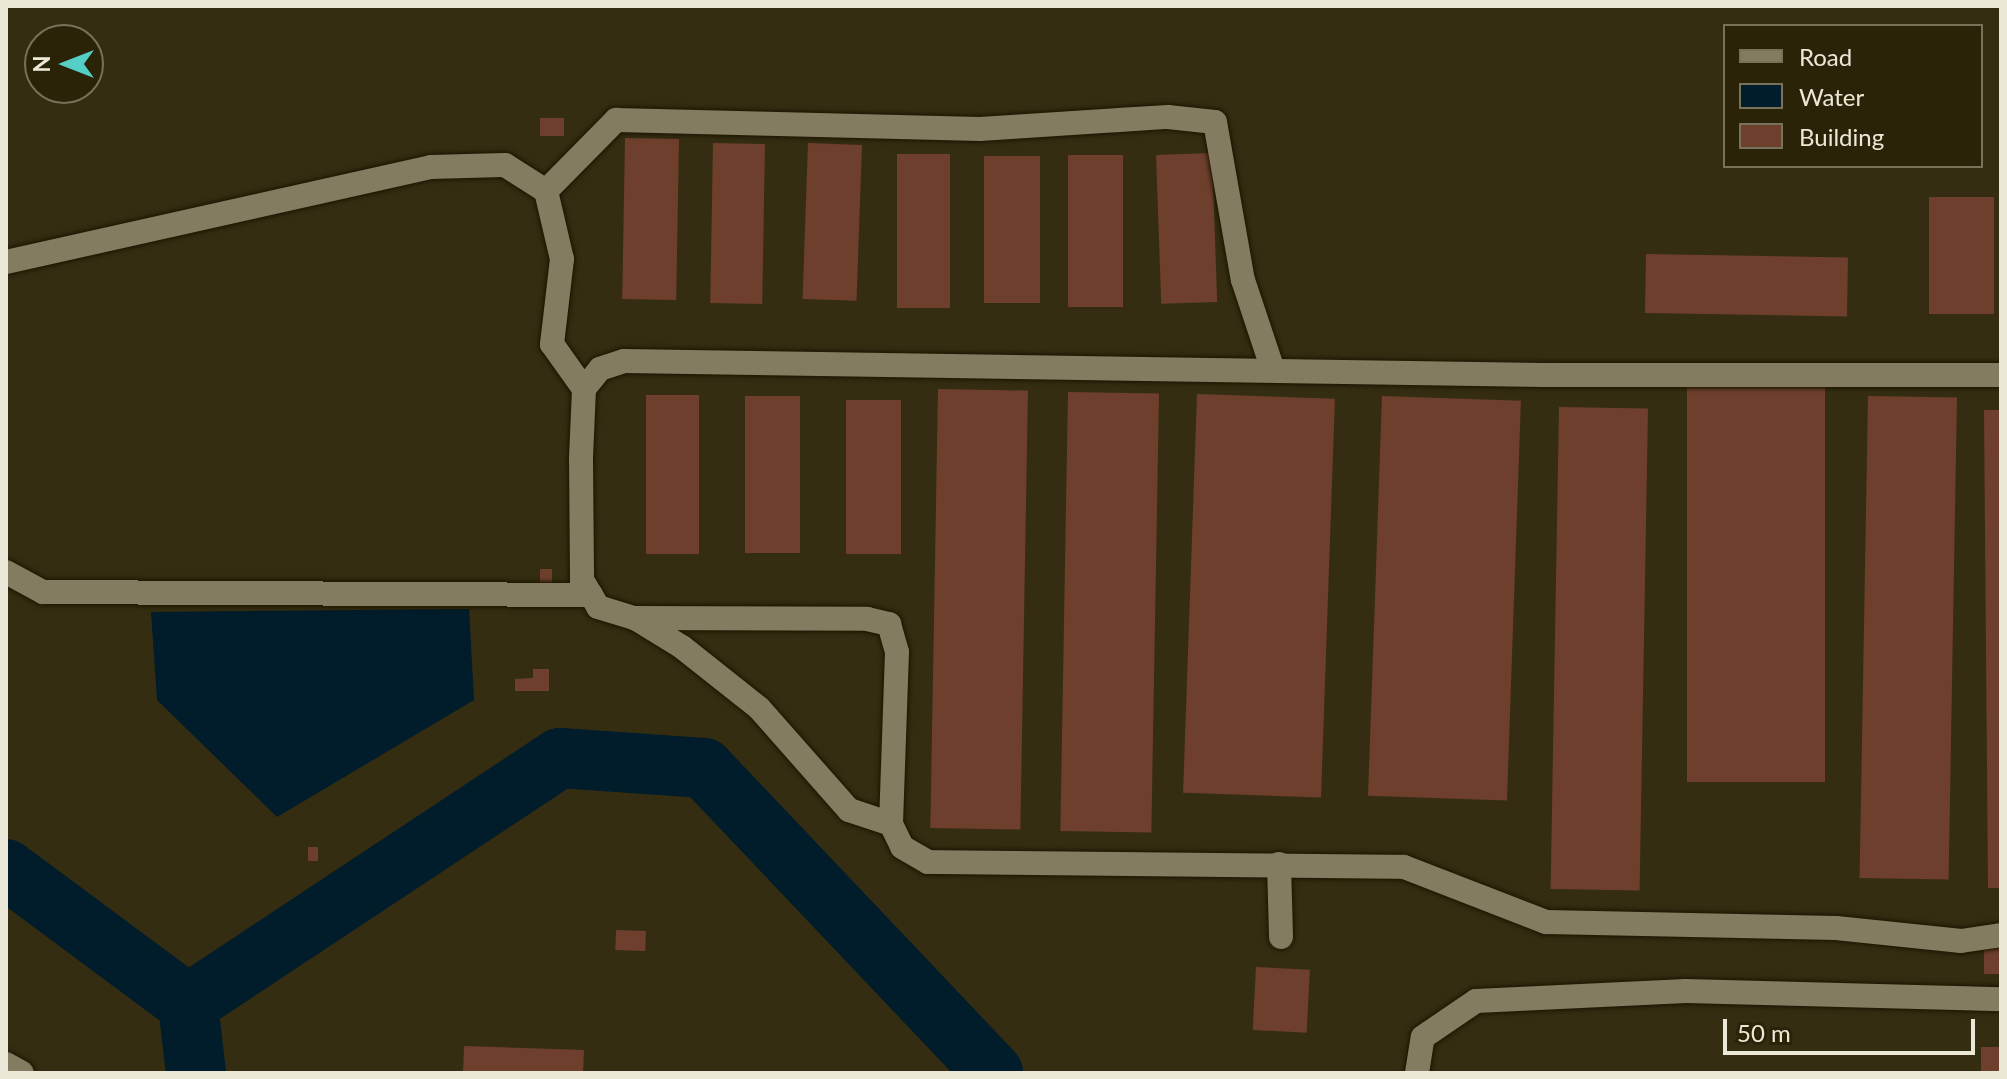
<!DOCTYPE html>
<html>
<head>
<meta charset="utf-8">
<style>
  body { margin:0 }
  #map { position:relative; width:2007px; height:1079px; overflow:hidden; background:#342d12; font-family:Lato,sans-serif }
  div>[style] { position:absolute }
  .water>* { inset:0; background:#011c2a }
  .river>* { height:60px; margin:-30px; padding:0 30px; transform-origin:30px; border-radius:30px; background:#011c2a }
  .building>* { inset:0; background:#6e3f2d; transform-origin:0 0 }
  .roads { filter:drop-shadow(0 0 2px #1b1500) drop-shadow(0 0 2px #1b1500) }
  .minor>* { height:24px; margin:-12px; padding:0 12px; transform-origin:12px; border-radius:12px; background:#847c60 }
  span { translate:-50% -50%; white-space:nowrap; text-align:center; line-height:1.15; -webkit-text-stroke:8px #2a2308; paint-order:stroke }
  .frame { position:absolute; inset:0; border:8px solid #ece8d8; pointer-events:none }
  .legend { position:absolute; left:1723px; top:24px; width:260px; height:144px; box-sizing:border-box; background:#2a2308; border:2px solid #78725b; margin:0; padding:10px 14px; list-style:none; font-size:24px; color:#ece8d8 }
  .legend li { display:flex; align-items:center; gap:16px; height:40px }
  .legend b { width:40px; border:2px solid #78725b }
  .north { position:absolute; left:24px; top:24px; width:80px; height:80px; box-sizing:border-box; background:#2a2308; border:2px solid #78725b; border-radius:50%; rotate:270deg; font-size:22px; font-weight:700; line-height:32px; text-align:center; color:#ece8d8 }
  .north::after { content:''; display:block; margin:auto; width:28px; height:36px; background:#55cec5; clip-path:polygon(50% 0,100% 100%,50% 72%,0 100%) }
  .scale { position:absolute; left:1723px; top:1019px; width:252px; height:36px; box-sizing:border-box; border:4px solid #ece8d8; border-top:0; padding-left:10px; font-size:24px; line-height:28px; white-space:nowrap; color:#ece8d8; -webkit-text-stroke:6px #2a2308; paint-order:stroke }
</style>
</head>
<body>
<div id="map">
  <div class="water">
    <i style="clip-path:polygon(469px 609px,474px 700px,277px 817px,157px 700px,151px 612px)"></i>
  </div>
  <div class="river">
    <i style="left:6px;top:869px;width:227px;rotate:36.6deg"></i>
    <i style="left:188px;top:1004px;width:69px;rotate:83.4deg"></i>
    <i style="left:188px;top:1004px;width:446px;rotate:-33.5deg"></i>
    <i style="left:560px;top:758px;width:144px;rotate:4deg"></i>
    <i style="left:704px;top:768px;width:420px;rotate:46.5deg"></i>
  </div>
  <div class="building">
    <i style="left:564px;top:118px;width:18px;height:24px;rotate:90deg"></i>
    <i style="left:625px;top:138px;width:54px;height:161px;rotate:1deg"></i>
    <i style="left:713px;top:143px;width:52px;height:160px;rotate:1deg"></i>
    <i style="left:808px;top:143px;width:54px;height:156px;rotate:2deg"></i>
    <i style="left:1212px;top:153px;width:149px;height:56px;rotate:88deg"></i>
    <i style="left:897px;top:154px;width:53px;height:154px"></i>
    <i style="left:1068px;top:155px;width:55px;height:152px"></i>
    <i style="left:984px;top:156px;width:56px;height:147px"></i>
    <i style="left:1929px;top:197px;width:65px;height:117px"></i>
    <i style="left:1646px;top:254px;width:202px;height:59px;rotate:1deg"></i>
    <i style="left:1687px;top:383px;width:138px;height:399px"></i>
    <i style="left:938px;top:389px;width:90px;height:439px;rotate:1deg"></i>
    <i style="left:1068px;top:392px;width:91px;height:439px;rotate:1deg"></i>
    <i style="left:1197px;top:394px;width:138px;height:399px;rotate:2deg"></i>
    <i style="left:646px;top:395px;width:53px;height:159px"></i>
    <i style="left:800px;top:396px;width:157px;height:55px;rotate:90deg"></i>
    <i style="left:1382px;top:396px;width:139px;height:400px;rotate:2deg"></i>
    <i style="left:1868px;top:396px;width:89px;height:482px;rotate:1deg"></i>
    <i style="left:846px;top:400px;width:55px;height:154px"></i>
    <i style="left:1559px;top:407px;width:89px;height:482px;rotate:1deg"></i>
    <i style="clip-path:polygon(1984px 410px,2001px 410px,2001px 888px,1988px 888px)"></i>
    <i style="left:540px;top:569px;width:12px;height:17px"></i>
    <i style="clip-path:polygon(533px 669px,549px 669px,549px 691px,515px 691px,515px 679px,533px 678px)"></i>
    <i style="left:308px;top:847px;width:10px;height:14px"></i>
    <i style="left:616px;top:930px;width:30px;height:20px;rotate:2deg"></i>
    <i style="left:1984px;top:942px;width:17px;height:32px"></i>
    <i style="left:1256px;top:967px;width:54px;height:63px;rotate:3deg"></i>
    <i style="clip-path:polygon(464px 1046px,584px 1050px,583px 1073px,463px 1073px)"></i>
    <i style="left:1981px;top:1047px;width:20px;height:26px"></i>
  </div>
  <div class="roads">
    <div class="minor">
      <i style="left:546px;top:191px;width:100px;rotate:-45.4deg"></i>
      <i style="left:616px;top:120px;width:364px;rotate:1.4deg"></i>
      <i style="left:980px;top:129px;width:188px;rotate:-3.7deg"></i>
      <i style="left:1168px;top:117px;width:47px;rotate:6.1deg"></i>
      <i style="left:1215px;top:122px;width:160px;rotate:80deg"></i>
      <i style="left:1243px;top:280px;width:95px;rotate:71.6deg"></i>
      <i style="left:6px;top:262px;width:435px;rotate:-12.6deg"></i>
      <i style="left:431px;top:167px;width:74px;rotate:-1.5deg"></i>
      <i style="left:505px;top:165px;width:49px;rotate:32.4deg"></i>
      <i style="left:546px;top:191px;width:70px;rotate:76.8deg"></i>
      <i style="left:562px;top:259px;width:86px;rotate:96.7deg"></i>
      <i style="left:552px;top:344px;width:55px;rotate:54.6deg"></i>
      <i style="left:2001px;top:375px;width:458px;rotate:180deg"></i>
      <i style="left:1543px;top:375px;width:919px;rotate:-179.13deg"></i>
      <i style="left:624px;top:361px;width:25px;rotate:162deg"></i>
      <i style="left:600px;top:369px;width:26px;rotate:129deg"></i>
      <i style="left:584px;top:389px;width:70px;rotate:92.5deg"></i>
      <i style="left:581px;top:459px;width:121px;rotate:89.5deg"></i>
      <i style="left:582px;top:580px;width:31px;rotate:59deg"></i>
      <i style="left:598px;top:607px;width:38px;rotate:17deg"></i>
      <i style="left:634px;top:618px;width:233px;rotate:0.2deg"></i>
      <i style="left:867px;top:619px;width:23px;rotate:13deg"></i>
      <i style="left:889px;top:624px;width:29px;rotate:74deg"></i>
      <i style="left:897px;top:652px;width:172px;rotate:92deg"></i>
      <i style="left:891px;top:824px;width:25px;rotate:64deg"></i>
      <i style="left:902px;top:847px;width:30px;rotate:30deg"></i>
      <i style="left:928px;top:862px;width:476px;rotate:0.6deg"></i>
      <i style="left:1404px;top:867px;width:152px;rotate:21.2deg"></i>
      <i style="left:1546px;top:922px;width:290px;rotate:1.2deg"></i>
      <i style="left:1836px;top:928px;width:126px;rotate:5.9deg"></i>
      <i style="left:1961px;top:941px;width:40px;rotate:-8.5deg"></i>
      <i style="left:6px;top:572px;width:42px;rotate:28.4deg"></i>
      <i style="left:43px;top:592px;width:548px;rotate:0.31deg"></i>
      <i style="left:635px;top:618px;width:55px;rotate:31.7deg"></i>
      <i style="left:682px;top:647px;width:98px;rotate:38.4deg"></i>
      <i style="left:759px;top:708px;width:136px;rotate:48.6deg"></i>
      <i style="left:849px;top:810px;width:44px;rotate:18.4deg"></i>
      <i style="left:1279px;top:864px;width:73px;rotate:88.4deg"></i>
      <i style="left:6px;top:1064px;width:18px;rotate:29deg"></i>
      <i style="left:1417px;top:1073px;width:36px;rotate:-81deg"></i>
      <i style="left:1423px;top:1037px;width:64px;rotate:-34.2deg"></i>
      <i style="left:1476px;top:1001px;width:210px;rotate:-2.7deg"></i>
      <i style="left:1686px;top:991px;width:315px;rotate:1.5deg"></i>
    </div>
  </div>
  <div class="frame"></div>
  <ul class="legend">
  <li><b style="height:10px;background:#847c60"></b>Road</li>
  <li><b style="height:22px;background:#011c2a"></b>Water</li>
  <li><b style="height:22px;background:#6e3f2d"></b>Building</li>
  </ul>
  <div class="north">N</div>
  <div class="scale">50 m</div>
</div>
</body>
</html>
